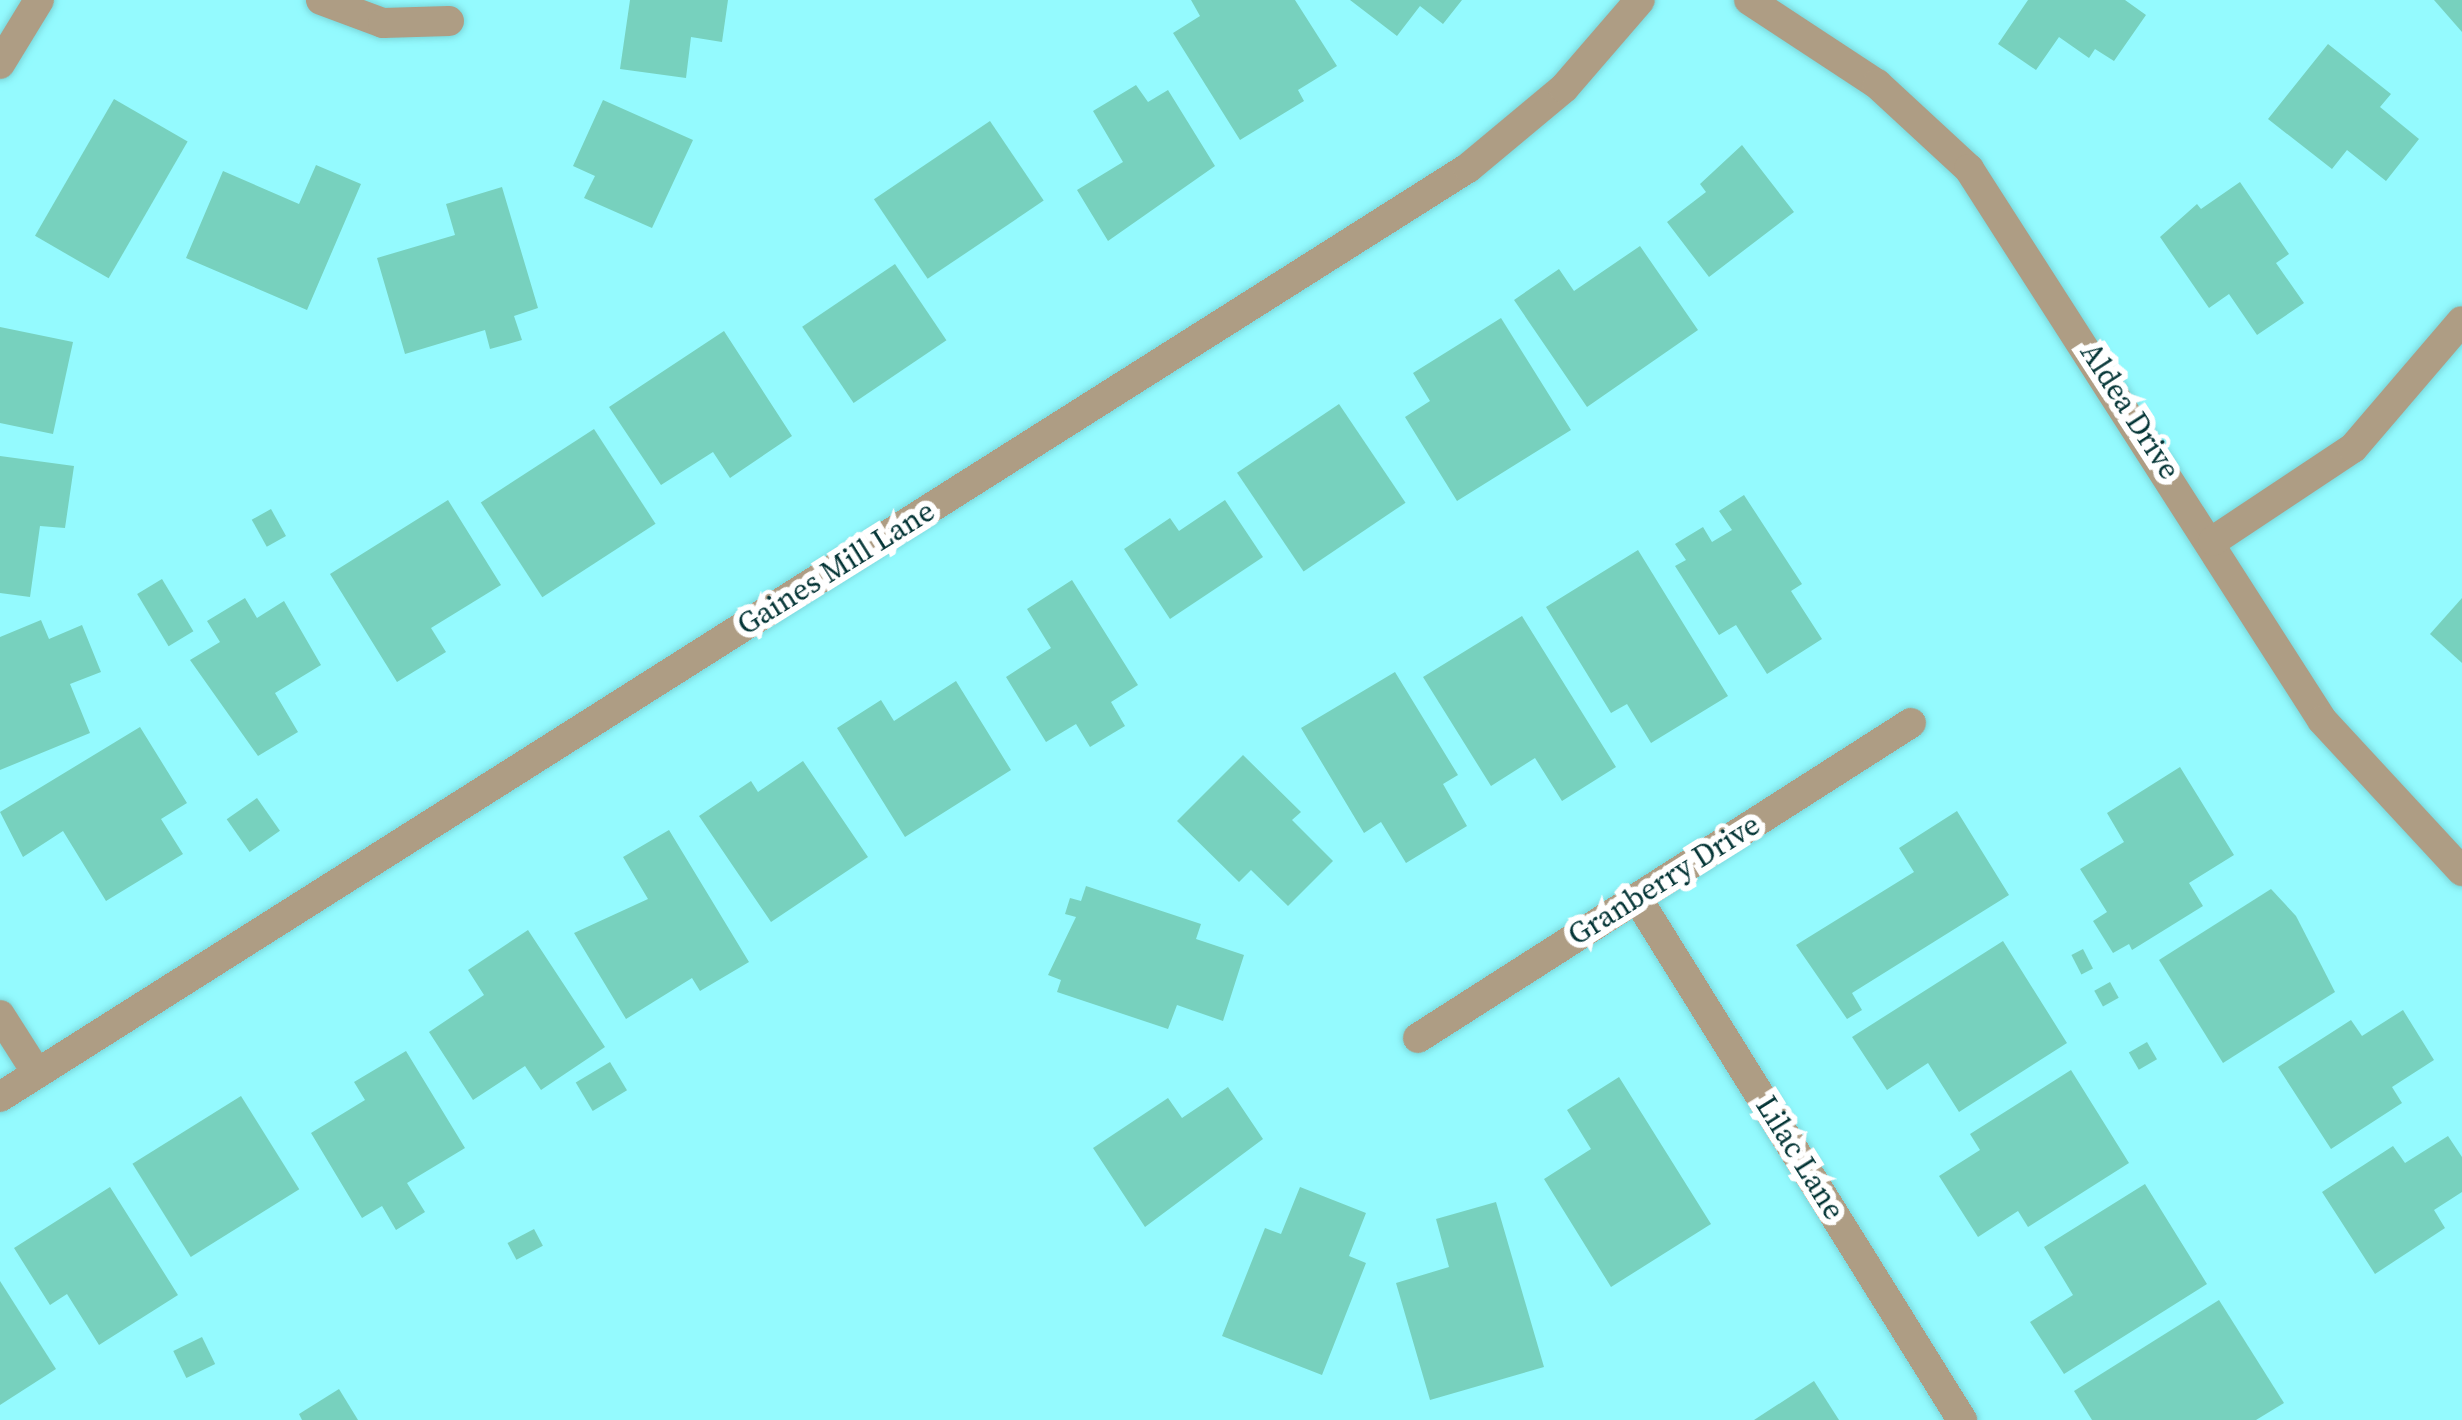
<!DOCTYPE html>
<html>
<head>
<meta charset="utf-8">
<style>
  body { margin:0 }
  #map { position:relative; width:2462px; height:1420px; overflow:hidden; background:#94fafe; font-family:"Source Serif 4",serif }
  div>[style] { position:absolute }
  .building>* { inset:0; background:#77d1be; transform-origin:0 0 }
  .roads { filter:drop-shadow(0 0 3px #7ad6da) drop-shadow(0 0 3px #7ad6da) }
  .street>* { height:30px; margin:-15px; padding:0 15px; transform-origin:15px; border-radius:15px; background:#ae9d84 }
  span { translate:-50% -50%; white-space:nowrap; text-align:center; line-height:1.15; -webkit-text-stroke:12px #fff; paint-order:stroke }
  .street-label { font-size:30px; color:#033435 }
</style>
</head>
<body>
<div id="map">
  <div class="building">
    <i style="clip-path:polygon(630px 0,728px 0,722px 42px,691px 37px,686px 78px,620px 69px)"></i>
    <i style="clip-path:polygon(1191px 0,1295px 0,1337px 66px,1298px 90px,1304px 101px,1240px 140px,1173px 33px,1200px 16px)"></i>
    <i style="clip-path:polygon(1350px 0,1462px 0,1443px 24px,1420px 6px,1397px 36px)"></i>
    <i style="clip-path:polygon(2028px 0,2125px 0,2146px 15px,2114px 61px,2095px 49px,2089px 58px,2059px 37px,2036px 70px,1998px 44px)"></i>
    <i style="clip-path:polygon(2434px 0,2462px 0,2462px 32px)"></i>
    <i style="clip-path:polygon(2328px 44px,2391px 94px,2380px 107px,2419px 139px,2386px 181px,2347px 150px,2332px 169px,2268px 119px)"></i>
    <i style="clip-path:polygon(1136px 85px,1148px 102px,1168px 90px,1215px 166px,1108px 241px,1077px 190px,1123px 162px,1093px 111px)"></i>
    <i style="left:114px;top:99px;width:85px;height:158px;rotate:30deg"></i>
    <i style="clip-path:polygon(603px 100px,693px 140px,652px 228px,584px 198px,595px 176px,573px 166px)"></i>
    <i style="left:990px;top:121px;width:96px;height:140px;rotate:56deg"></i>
    <i style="clip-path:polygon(1742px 145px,1794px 212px,1709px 277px,1667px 222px,1706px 192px,1700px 184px)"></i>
    <i style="clip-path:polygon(316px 165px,361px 184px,307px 310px,186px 258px,223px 171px,299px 204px)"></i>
    <i style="clip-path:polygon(2240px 182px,2289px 254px,2276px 263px,2304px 303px,2257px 335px,2229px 294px,2209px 308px,2160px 237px,2197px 204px,2201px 209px)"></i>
    <i style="clip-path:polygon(502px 187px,538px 308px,514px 316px,522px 340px,490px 349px,485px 330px,405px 354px,377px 258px,455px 235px,446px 204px)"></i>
    <i style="clip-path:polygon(1640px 246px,1698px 330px,1587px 407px,1514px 300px,1559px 269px,1574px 291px)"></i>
    <i style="left:895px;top:264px;width:92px;height:112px;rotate:56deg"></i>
    <i style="clip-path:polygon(1501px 318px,1571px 430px,1457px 501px,1405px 417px,1430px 401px,1413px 373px)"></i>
    <i style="clip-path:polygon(0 327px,73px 342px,53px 434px,0 423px)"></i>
    <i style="clip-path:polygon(724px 331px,792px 436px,730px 478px,713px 452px,661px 485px,609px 407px)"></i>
    <i style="left:1339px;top:404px;width:119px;height:123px;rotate:56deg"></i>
    <i style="left:594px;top:429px;width:113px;height:135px;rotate:57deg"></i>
    <i style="clip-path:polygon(0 456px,74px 466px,65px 528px,40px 526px,30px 597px,0 593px)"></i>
    <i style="clip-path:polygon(1744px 495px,1802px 584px,1791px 591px,1822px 639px,1767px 674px,1736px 625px,1719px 635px,1675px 566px,1686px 560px,1675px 544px,1703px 527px,1712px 542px,1732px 530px,1719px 511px)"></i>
    <i style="clip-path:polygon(448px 500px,501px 585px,431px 628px,446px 652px,397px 682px,330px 574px)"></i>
    <i style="clip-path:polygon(1225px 500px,1263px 557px,1170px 619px,1124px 549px,1170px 518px,1179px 531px)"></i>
    <i style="left:271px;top:509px;width:31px;height:22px;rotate:61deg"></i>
    <i style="clip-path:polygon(1638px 550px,1728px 696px,1651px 743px,1627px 704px,1611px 713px,1546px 607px)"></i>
    <i style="left:162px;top:579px;width:61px;height:29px;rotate:59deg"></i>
    <i style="clip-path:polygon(1072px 580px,1138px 685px,1111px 702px,1125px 726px,1090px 747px,1076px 724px,1046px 742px,1006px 677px,1051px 648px,1027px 609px)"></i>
    <i style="clip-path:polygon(245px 598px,257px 618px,284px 601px,321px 665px,275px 693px,298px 732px,258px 756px,190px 660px,220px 642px,207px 621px)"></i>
    <i style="clip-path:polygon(2462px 598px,2462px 663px,2430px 634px)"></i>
    <i style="clip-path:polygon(1522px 616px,1616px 767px,1562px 801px,1535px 758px,1491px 786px,1423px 677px)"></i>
    <i style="clip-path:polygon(41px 620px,49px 639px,82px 625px,101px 672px,70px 684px,90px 733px,0 770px,0 637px)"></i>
    <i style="clip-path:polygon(1395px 672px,1458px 775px,1443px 784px,1467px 826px,1406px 863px,1381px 822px,1364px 833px,1301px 728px)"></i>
    <i style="clip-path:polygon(956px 681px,1011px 770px,905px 837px,837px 728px,881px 700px,894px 721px)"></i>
    <i style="clip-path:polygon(140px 727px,187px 803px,161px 819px,183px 854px,106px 901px,63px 831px,23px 857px,0 812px)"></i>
    <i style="clip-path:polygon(1243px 755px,1301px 812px,1292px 820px,1333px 861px,1288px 906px,1251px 870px,1239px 882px,1177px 821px)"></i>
    <i style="clip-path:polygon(803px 761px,868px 857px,771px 922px,699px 816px,751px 781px,758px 792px)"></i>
    <i style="clip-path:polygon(2180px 767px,2234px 855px,2189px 883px,2203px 906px,2132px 950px,2129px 944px,2113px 953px,2093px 921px,2107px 912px,2080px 869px,2124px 842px,2107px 813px)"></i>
    <i style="left:257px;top:798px;width:40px;height:37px;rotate:55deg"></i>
    <i style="clip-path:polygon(1957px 811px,2009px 895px,1852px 993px,1862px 1010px,1847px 1019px,1796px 945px,1914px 872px,1899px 848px)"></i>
    <i style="clip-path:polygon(669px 830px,749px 962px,700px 991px,692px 978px,626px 1019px,574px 933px,648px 899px,623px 857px)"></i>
    <i style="clip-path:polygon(1086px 886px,1201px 924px,1196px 939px,1244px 955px,1223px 1021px,1177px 1005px,1168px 1029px,1057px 992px,1061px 980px,1048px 975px,1076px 917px,1065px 914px,1070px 898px,1081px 901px)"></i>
    <i style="clip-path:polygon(2271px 889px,2296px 916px,2335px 992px,2223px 1063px,2159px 960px)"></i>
    <i style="clip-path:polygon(528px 930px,605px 1047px,541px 1090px,525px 1066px,473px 1100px,429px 1032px,484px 995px,468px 970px)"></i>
    <i style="clip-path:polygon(2003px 941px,2067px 1043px,1959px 1112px,1928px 1063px,1887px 1090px,1852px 1037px)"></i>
    <i style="left:2083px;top:949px;width:22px;height:13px;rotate:63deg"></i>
    <i style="left:2110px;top:982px;width:18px;height:18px;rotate:61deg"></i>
    <i style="clip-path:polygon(2403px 1010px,2434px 1060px,2392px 1087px,2402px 1103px,2331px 1149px,2278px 1067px,2351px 1020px,2362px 1036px)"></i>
    <i style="left:2147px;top:1042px;width:20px;height:21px;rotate:60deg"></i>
    <i style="clip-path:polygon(406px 1051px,465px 1148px,407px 1183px,425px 1212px,396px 1230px,382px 1206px,362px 1218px,311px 1133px,365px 1100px,354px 1082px)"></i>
    <i style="left:610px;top:1062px;width:33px;height:40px;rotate:59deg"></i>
    <i style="clip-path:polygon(2071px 1070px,2129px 1163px,2028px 1227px,2018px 1211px,1978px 1237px,1939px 1176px,1980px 1150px,1970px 1134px)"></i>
    <i style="clip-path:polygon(1619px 1077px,1711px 1224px,1611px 1287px,1544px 1179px,1591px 1149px,1567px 1110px)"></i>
    <i style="clip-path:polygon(1228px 1087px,1263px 1139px,1145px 1227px,1093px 1148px,1168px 1098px,1182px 1118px)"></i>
    <i style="left:241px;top:1096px;width:110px;height:128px;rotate:58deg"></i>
    <i style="clip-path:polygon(2448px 1136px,2462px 1157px,2462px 1192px,2434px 1210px,2445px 1228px,2375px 1274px,2322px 1192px,2393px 1146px,2405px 1163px)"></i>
    <i style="clip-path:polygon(2145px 1184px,2207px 1284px,2064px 1374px,2030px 1322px,2073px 1295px,2044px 1247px)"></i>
    <i style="clip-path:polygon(110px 1187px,178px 1295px,99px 1345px,67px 1294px,50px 1305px,14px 1248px)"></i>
    <i style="clip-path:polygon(1300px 1187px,1366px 1213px,1349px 1256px,1366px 1263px,1322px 1375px,1222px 1336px,1265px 1228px,1281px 1234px)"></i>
    <i style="clip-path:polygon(1496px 1202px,1544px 1367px,1430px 1400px,1396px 1283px,1449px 1267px,1436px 1219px)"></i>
    <i style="left:534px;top:1229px;width:19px;height:30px;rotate:62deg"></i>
    <i style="clip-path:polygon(0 1281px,56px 1369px,0 1405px)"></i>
    <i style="clip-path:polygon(2219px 1300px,2284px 1403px,2256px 1420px,2092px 1420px,2074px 1391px)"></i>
    <i style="left:202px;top:1337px;width:30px;height:32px;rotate:64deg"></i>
    <i style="clip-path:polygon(1814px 1381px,1839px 1420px,1754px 1420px)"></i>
    <i style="clip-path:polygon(339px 1389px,358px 1420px,302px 1420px,299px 1414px)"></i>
  </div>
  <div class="roads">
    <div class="street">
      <i style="left:321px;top:0;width:66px;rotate:20.4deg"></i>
      <i style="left:383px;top:23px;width:66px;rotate:-1.7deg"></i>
      <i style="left:1749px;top:0;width:153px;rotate:33.3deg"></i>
      <i style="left:1877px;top:84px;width:125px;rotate:42.7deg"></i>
      <i style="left:1969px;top:169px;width:654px;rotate:57.35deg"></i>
      <i style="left:2322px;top:720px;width:206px;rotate:47.2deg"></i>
      <i style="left:0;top:64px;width:75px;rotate:-58.6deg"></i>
      <i style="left:2213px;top:541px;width:168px;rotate:-33.6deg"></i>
      <i style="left:2353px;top:448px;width:167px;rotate:-49.4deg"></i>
      <i style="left:1637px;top:898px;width:615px;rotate:58.09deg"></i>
      <i style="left:0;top:1015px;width:69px;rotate:57.5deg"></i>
      <i style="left:1418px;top:1038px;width:585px;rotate:-32.58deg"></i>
      <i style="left:0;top:1097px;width:1737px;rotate:-32.33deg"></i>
      <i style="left:1468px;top:168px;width:125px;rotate:-39.8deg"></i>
      <i style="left:1564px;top:88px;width:116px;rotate:-49.2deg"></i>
    </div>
  </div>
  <div class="street-label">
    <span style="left:2130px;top:411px;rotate:57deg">Aldea Drive</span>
    <span style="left:836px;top:568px;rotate:-32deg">Gaines Mill Lane</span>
    <span style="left:1664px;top:880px;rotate:-32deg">Granberry Drive</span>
    <span style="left:1800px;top:1158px;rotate:58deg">Lilac Lane</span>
  </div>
</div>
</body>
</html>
